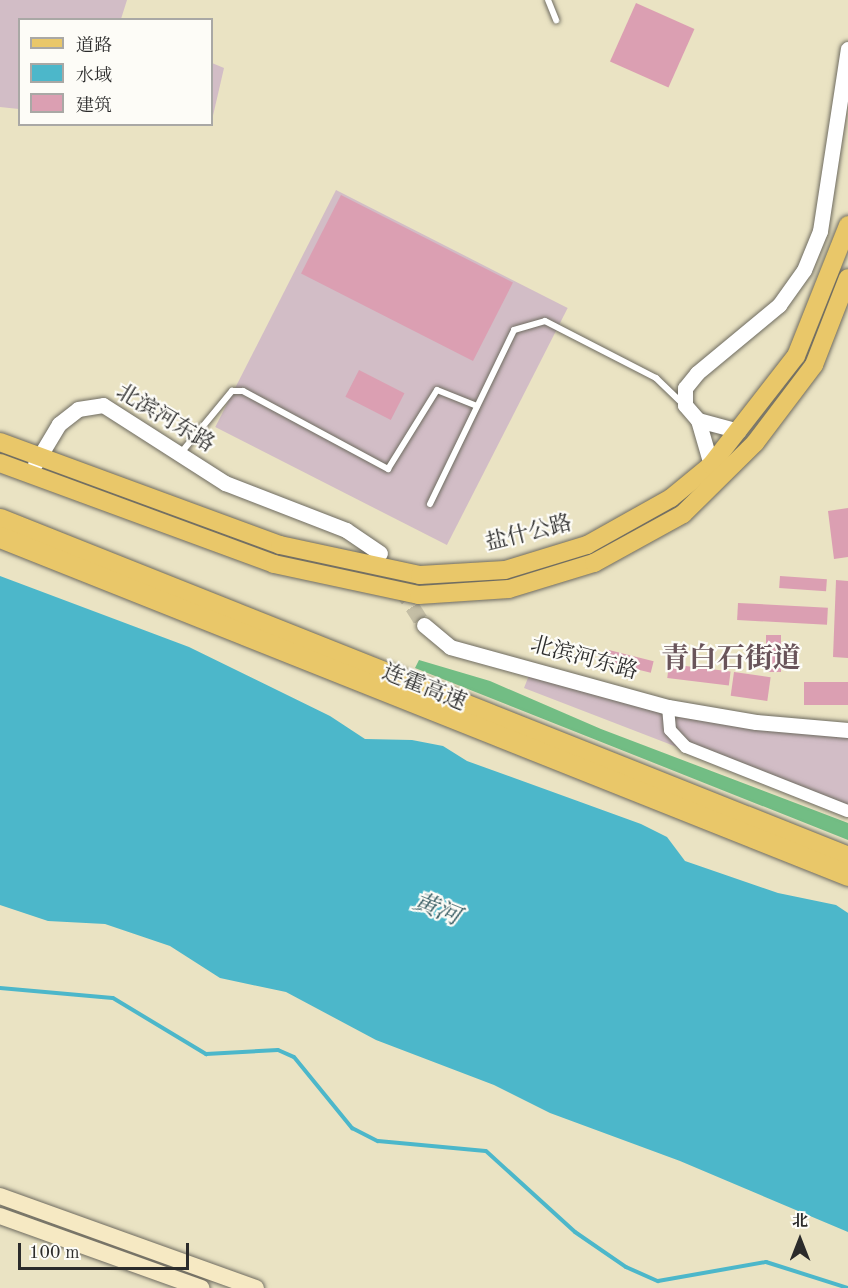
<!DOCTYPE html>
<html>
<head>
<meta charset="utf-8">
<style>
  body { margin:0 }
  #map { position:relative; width:848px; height:1288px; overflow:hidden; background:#eae3c3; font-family:"Old Standard TT","Noto Serif SC",serif }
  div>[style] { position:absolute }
  .industrial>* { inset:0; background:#d2bdc6; transform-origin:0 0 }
  .forest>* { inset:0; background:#72bd84 }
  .water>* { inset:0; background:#4cb7ca }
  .stream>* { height:4px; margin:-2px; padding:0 2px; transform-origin:2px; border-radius:2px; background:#4cb7ca }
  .building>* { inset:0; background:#db9fb2; transform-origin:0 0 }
  .tertiary-tunnel>* { height:15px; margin-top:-7.5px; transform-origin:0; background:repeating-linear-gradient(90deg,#c4bea5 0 15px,transparent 0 23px) }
  .roads { filter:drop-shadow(0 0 2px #6e6b60) drop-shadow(0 0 2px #6e6b60) }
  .service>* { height:6px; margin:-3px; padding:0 3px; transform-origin:3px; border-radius:3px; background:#fff }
  .minor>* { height:12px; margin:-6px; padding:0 6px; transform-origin:6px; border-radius:6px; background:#fff }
  .tertiary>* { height:15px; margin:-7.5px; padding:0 7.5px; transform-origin:7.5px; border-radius:7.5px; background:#fff }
  .secondary>* { height:16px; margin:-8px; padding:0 8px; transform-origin:8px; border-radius:8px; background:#f6e9c3 }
  .primary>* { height:18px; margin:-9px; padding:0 9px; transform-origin:9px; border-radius:9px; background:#e9c769 }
  .motorway>* { height:21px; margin:-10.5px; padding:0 10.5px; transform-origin:10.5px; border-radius:10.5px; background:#e9c769 }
  span { translate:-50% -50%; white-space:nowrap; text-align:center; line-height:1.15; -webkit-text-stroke:4.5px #fdfcf7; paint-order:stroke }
  .street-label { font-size:22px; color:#2b2b2b }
  .water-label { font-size:24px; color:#375c63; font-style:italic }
  .district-label { font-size:28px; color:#69545a; font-weight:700 }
  .legend { position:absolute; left:18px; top:18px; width:195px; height:108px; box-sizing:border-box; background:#fdfcf7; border:2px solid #a9a8a5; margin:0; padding:8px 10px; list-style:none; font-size:18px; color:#2b2b2b }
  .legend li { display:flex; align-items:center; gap:12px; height:30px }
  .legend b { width:30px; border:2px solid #a9a8a5 }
  .north { position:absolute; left:770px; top:1210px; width:60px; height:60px; -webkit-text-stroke:4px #fdfcf7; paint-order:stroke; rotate:0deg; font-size:16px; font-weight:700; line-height:24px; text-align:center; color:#2b2b2b }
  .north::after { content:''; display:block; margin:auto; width:21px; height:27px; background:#2b2b2b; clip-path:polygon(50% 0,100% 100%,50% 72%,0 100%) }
  .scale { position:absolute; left:18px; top:1243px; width:171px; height:27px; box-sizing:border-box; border:3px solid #2b2b2b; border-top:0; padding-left:8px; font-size:18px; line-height:21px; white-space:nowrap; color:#2b2b2b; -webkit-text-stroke:4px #fdfcf7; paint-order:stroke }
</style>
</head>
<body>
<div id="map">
  <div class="industrial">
    <i style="clip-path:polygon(0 0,127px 0,121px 19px,20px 20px,19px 109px,0 107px)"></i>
    <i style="clip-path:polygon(212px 63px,224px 68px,212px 120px)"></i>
    <i style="left:336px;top:190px;width:260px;height:266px;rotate:27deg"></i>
    <i style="clip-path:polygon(533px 665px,697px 712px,848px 733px,848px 813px,524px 688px)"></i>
  </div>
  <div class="forest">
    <i style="clip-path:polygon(419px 660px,490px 681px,601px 729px,848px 823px,848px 840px,415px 668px)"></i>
  </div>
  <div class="water">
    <i style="clip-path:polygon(0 576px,189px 647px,330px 716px,365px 739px,412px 740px,443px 746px,467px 761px,641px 824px,667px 837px,685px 861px,778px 893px,836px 905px,848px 913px,848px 1232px,680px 1161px,550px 1113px,494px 1085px,376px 1040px,286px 992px,220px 978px,170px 946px,105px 924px,48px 921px,0 905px)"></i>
  </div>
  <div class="stream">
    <i style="left:0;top:988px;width:113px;rotate:5.1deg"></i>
    <i style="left:113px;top:998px;width:109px;rotate:31.1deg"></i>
    <i style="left:206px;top:1054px;width:72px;rotate:-3.2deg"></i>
    <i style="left:278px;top:1050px;width:17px;rotate:24deg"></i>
    <i style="left:294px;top:1057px;width:92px;rotate:50.8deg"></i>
    <i style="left:352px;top:1128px;width:29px;rotate:27deg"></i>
    <i style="left:378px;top:1141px;width:108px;rotate:5.3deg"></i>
    <i style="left:486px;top:1151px;width:120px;rotate:42.3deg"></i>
    <i style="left:575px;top:1232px;width:62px;rotate:34.5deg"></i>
    <i style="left:626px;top:1267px;width:35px;rotate:24deg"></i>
    <i style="left:658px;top:1281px;width:110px;rotate:-10deg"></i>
    <i style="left:766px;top:1262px;width:86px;rotate:17.6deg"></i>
  </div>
  <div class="building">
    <i style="left:636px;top:3px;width:64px;height:64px;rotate:24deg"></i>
    <i style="left:341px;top:195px;width:193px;height:88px;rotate:27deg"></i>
    <i style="left:359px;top:370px;width:51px;height:30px;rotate:27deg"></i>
    <i style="clip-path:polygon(848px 508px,848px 557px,834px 559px,828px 511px)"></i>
    <i style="left:780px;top:576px;width:47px;height:12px;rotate:4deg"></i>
    <i style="clip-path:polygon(836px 580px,848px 581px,848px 658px,833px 657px)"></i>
    <i style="left:738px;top:603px;width:90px;height:17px;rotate:3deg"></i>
    <i style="left:766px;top:635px;width:15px;height:37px"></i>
    <i style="left:609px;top:650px;width:46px;height:12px;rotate:14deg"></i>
    <i style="left:669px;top:664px;width:62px;height:14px;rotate:7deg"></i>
    <i style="left:734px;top:672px;width:37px;height:24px;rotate:8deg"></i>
    <i style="left:804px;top:682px;width:44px;height:23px"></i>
  </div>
  <div class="tertiary-tunnel">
    <i style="left:400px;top:587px;width:45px;rotate:57.7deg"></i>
  </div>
  <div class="roads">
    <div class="service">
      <i style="left:548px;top:0;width:22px;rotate:68deg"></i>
      <i style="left:180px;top:454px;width:82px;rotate:-50.5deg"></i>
      <i style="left:232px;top:391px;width:11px"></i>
      <i style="left:243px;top:391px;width:165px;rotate:28.3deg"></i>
      <i style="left:388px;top:469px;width:93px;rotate:-58.2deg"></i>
      <i style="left:437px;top:390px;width:43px;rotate:21.8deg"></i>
      <i style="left:430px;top:504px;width:193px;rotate:-64.2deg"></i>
      <i style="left:514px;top:330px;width:32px;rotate:-16deg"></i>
      <i style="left:545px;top:321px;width:125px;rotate:27.2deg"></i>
      <i style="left:656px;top:378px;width:36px;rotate:44deg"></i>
    </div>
    <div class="minor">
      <i style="left:668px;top:707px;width:23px;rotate:85deg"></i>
      <i style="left:670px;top:730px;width:23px;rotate:47deg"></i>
      <i style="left:686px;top:747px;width:174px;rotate:21.6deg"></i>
    </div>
    <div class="tertiary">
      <i style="left:698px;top:420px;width:20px;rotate:-131deg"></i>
      <i style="left:685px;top:405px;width:17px;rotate:-90deg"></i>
      <i style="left:685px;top:388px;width:19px;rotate:-51deg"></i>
      <i style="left:697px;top:373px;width:107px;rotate:-39.7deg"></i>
      <i style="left:779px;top:305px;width:43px;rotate:-54.5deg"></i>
      <i style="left:804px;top:270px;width:42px;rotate:-67.7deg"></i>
      <i style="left:820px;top:231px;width:184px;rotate:-81.3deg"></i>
      <i style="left:35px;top:464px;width:47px;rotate:-59deg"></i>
      <i style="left:59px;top:424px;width:24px;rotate:-38deg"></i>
      <i style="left:78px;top:409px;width:25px;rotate:-9deg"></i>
      <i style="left:103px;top:405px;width:145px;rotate:32.6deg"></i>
      <i style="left:225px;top:483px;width:130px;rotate:21.2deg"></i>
      <i style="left:346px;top:530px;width:41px;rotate:34.1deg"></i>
      <i style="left:711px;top:465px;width:47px;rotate:-106.1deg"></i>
      <i style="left:698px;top:420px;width:42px;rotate:15deg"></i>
      <i style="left:424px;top:625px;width:34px;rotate:40deg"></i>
      <i style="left:450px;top:647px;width:226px;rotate:15.4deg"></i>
      <i style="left:668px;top:707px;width:89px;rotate:9.7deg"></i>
      <i style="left:756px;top:722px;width:92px;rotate:5deg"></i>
    </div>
    <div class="secondary">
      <i style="left:0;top:1196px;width:272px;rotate:19.8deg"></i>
      <i style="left:0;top:1216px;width:214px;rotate:19.7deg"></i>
    </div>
    <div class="primary">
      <i style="left:0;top:442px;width:298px;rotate:20.2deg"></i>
      <i style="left:280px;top:545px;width:143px;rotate:12.1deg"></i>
      <i style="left:420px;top:575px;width:85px;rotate:-3.4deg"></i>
      <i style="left:505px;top:570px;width:86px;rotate:-17deg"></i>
      <i style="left:587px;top:545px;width:96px;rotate:-29.2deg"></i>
      <i style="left:671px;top:498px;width:52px;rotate:-39.5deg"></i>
      <i style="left:711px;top:465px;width:138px;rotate:-52.1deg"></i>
      <i style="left:796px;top:356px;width:141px;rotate:-68.3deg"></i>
      <i style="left:0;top:463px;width:292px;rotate:20.2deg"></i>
      <i style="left:274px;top:564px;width:148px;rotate:12.1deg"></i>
      <i style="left:419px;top:595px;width:90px;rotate:-3.8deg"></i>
      <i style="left:509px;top:589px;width:89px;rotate:-17deg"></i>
      <i style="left:594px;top:563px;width:102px;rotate:-28.8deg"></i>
      <i style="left:683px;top:514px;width:101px;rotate:-44.6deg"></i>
      <i style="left:755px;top:443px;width:98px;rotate:-52.9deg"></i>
      <i style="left:814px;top:365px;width:93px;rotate:-68.7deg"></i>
    </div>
    <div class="motorway">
      <i style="left:0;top:519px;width:913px;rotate:21.73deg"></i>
      <i style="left:0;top:537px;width:913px;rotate:21.73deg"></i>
    </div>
  </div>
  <div class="street-label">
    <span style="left:165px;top:419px;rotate:31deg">北滨河东路</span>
    <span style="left:529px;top:534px;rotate:-14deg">盐什公路</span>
    <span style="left:584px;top:659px;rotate:15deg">北滨河东路</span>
    <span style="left:424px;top:688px;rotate:22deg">连霍高速</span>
  </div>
  <div class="water-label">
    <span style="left:436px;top:911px;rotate:22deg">黄河</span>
  </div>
  <div class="district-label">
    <span style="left:731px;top:660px">青白石街道</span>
  </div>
  <ul class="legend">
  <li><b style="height:8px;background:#e9c769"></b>道路</li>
  <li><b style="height:16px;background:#4cb7ca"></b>水域</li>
  <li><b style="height:16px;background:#db9fb2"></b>建筑</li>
  </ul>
  <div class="north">北</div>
  <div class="scale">100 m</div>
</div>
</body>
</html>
